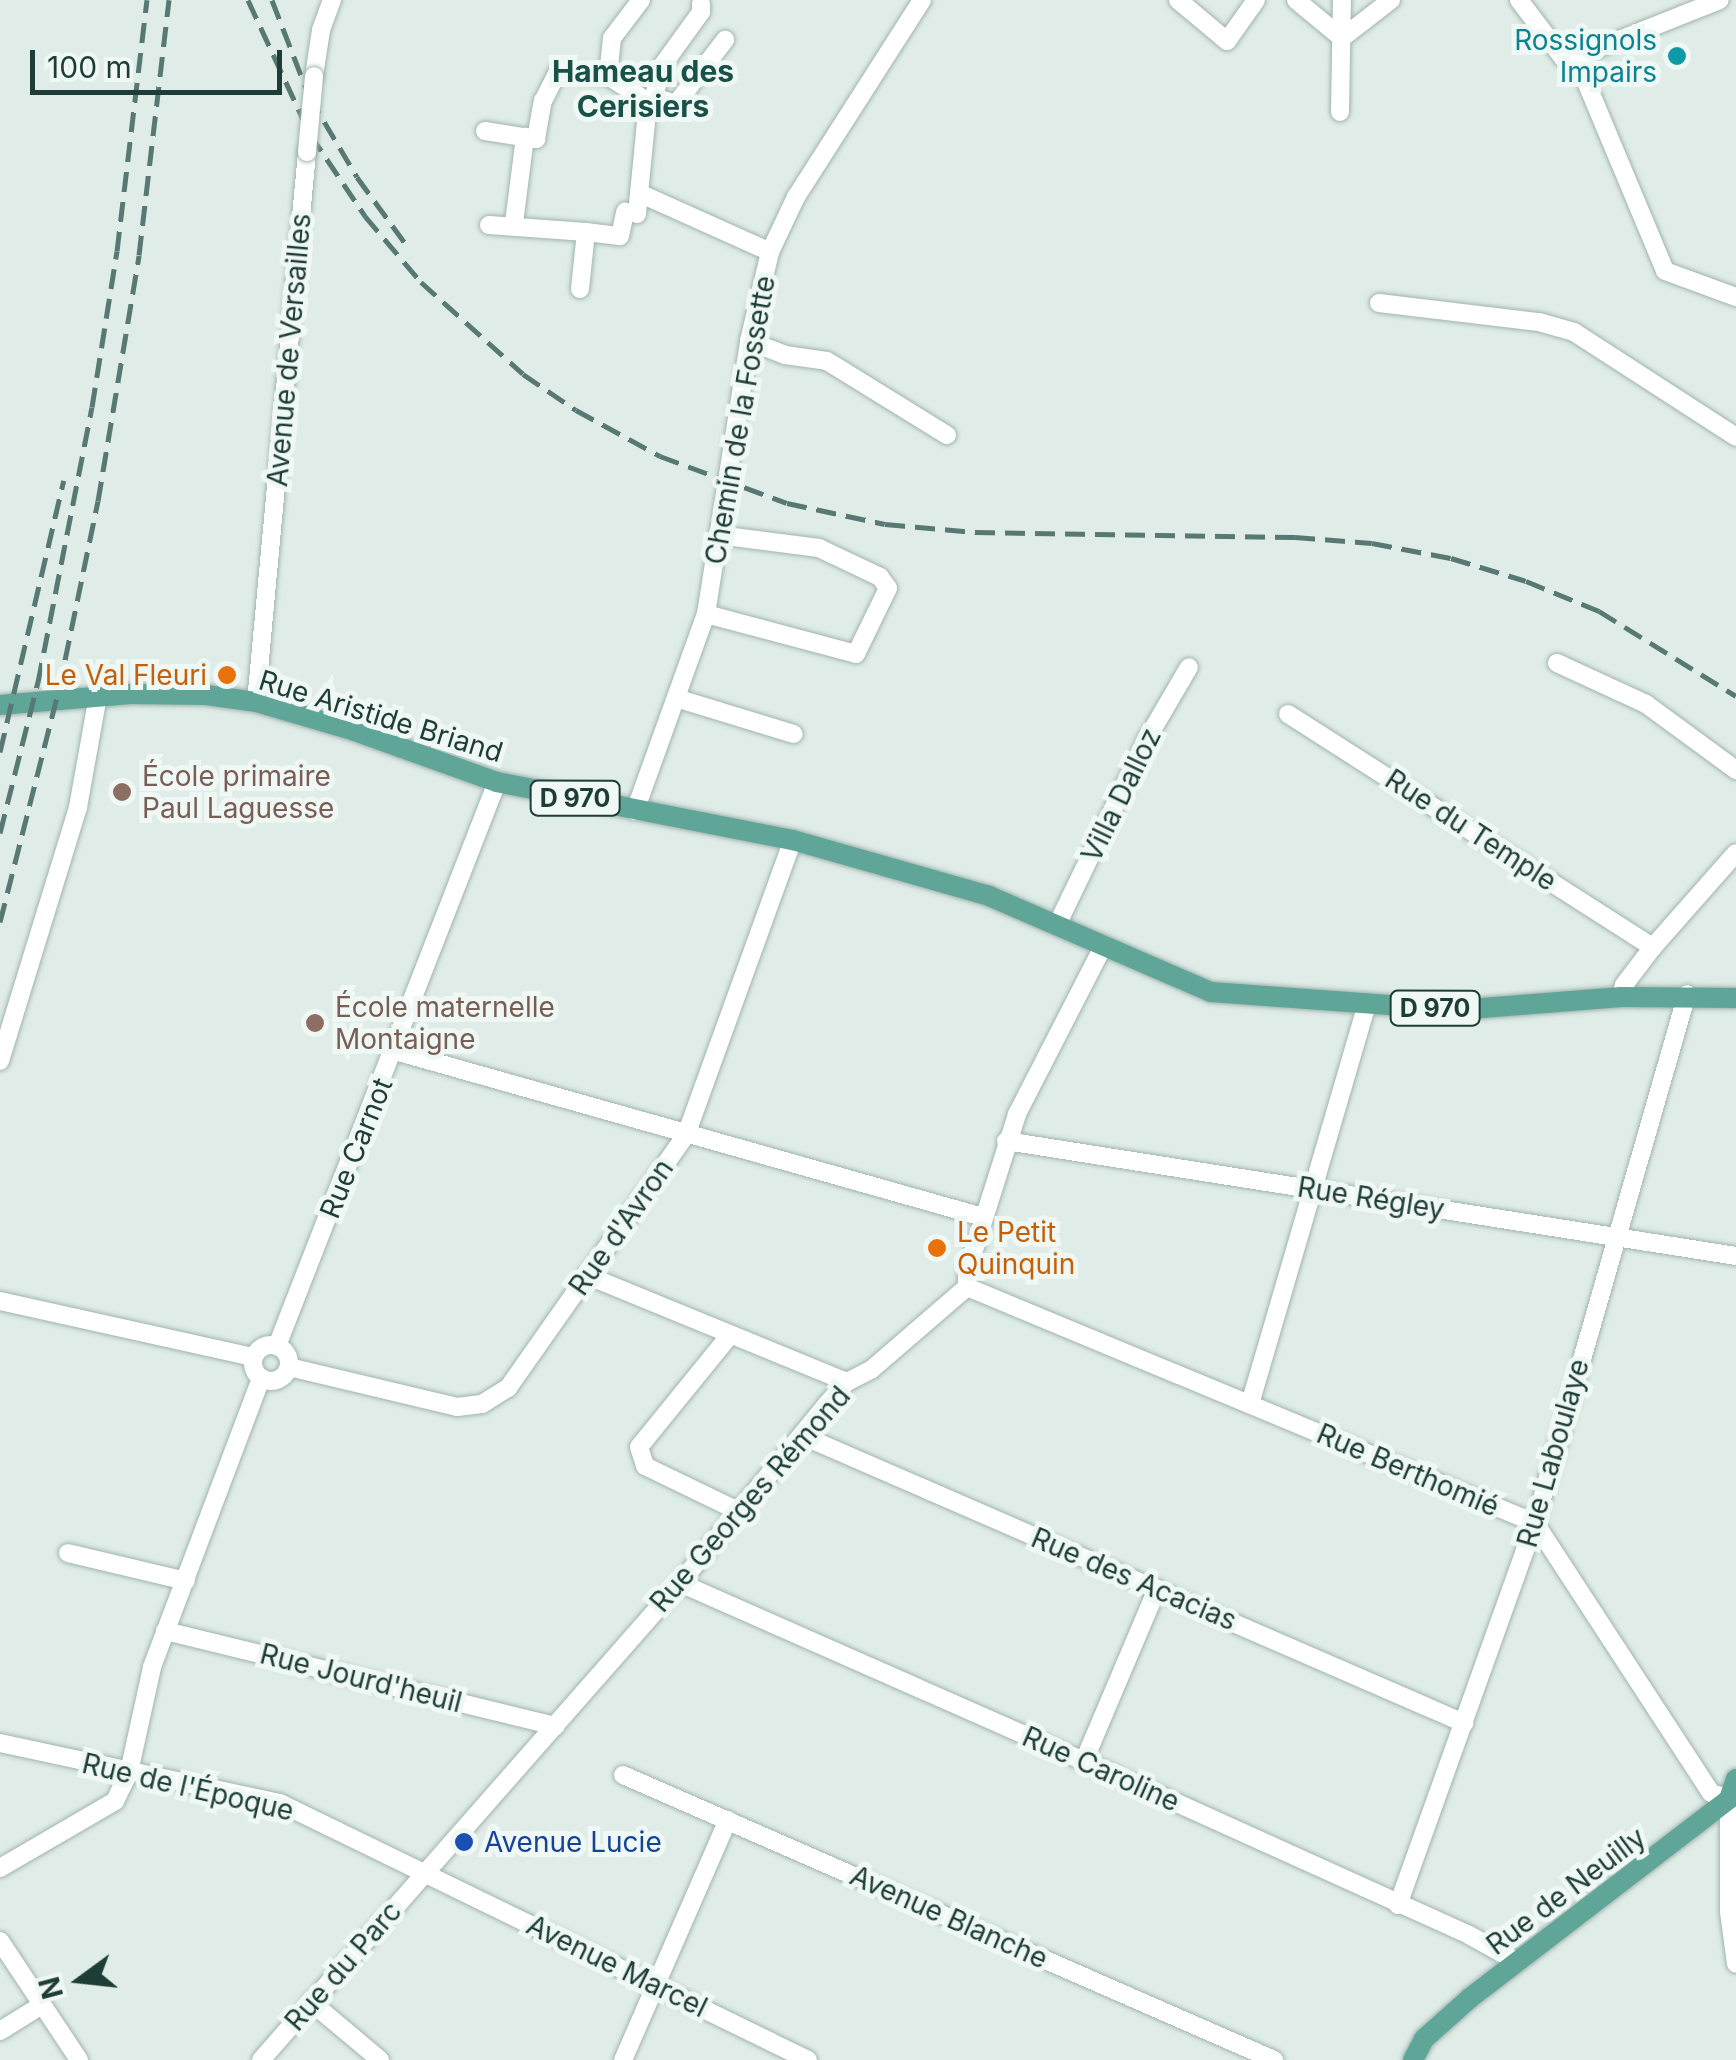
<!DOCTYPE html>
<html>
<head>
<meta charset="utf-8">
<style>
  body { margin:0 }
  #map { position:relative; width:1736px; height:2060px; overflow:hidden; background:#dfece7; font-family:Inter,sans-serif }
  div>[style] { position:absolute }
  .roads { filter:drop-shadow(0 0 2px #a1b4af) drop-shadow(0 0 2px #a1b4af) }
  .minor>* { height:18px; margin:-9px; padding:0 9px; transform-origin:9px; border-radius:9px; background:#fff }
  .minor>.ring { margin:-9px; padding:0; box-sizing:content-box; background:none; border:18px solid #fff; border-radius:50% }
  .major>* { height:20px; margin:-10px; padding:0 10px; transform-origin:10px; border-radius:10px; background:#5fa699 }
  .rail>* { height:5px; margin-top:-2.5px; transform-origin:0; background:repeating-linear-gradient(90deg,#587973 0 20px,transparent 0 30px) }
  .bridges { filter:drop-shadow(0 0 2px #a1b4af) drop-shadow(0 0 2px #a1b4af) }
  .minor-bridge>* { height:18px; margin:-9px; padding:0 9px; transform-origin:9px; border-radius:9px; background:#fff }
  .dots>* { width:28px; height:28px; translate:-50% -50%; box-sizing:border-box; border:5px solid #eff8f4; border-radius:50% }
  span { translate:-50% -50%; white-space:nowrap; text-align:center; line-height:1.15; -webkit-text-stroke:10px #eff8f4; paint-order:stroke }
  .shield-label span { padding:2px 8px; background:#eff8f4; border:2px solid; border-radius:8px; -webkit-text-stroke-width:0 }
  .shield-label { font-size:25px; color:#1e3d37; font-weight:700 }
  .culture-label { font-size:28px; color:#0d838f }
  .right { translate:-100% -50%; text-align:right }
  .street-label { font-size:28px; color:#1e3d37 }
  .food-label { font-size:28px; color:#c56008 }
  .left { translate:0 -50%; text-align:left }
  .education-label { font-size:28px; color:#785e54 }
  .transit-label { font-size:28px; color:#164399 }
  .neighbourhood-label { font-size:30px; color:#185148; font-weight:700 }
  .north { position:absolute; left:30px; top:1930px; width:100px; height:100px; -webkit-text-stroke:8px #eff8f4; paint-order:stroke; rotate:255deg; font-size:28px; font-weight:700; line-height:40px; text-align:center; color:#1e3d37 }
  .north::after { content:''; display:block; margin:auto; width:35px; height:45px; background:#1e3d37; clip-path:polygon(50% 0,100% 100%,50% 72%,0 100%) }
  .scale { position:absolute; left:30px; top:50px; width:252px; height:45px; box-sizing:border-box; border:5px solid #1e3d37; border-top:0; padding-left:12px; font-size:30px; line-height:35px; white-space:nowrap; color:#1e3d37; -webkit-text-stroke:8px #eff8f4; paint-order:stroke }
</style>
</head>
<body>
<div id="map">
  <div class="roads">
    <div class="minor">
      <i style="left:641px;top:0;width:48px;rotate:127.3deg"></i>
      <i style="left:612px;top:38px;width:38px;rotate:96deg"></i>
      <i style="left:608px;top:76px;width:48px;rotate:33deg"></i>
      <i style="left:1178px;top:0;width:64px;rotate:39.9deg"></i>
      <i style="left:1227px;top:41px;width:50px;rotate:-54.7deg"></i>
      <i style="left:1296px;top:0;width:60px;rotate:39.6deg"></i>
      <i style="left:1519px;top:0;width:73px;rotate:52.8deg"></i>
      <i style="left:1563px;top:58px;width:17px;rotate:24deg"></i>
      <i style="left:1579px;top:65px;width:223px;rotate:67.3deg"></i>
      <i style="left:1665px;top:271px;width:76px;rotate:20.1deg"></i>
      <i style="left:1342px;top:38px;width:62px;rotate:-37.8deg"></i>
      <i style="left:1579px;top:65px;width:12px;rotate:-66deg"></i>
      <i style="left:1584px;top:54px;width:146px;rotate:-21.7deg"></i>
      <i style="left:314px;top:76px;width:47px;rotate:-81.3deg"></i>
      <i style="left:321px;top:30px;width:32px;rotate:-70deg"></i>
      <i style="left:654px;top:97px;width:32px;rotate:-76deg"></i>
      <i style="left:662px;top:66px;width:67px;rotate:-54.2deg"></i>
      <i style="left:701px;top:12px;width:8px;rotate:-90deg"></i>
      <i style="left:1340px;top:112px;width:112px;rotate:-89deg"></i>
      <i style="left:485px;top:131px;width:52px;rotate:8.9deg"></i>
      <i style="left:536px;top:139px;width:39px;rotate:-80deg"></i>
      <i style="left:543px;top:101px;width:33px;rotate:-63deg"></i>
      <i style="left:558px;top:72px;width:50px;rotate:4.6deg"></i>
      <i style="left:639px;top:193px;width:144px;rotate:24.2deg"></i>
      <i style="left:637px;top:214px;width:113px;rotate:-84.4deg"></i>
      <i style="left:648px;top:102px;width:8px;rotate:-40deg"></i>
      <i style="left:654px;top:97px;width:23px;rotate:18deg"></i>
      <i style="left:676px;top:104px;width:81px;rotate:-52.6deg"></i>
      <i style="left:514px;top:223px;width:87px;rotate:-82.7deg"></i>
      <i style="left:489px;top:225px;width:97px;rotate:4.1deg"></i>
      <i style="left:580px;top:289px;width:57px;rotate:-84deg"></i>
      <i style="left:586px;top:232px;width:34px;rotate:7deg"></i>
      <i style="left:620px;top:236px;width:25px;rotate:-78deg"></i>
      <i style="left:1379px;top:303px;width:161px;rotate:6.8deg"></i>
      <i style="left:1539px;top:322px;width:36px;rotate:16deg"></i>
      <i style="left:1574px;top:332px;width:193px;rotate:32.9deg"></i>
      <i style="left:749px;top:341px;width:39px;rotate:21deg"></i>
      <i style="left:785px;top:355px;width:42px;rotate:8.1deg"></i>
      <i style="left:827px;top:361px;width:141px;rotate:31.7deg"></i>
      <i style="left:706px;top:614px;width:155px;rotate:14.9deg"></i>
      <i style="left:856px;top:654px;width:73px;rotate:-64.1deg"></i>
      <i style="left:888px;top:588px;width:14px;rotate:-126deg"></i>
      <i style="left:880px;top:577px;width:68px;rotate:-154.6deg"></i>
      <i style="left:819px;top:548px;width:102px;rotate:-172.7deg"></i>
      <i style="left:1557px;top:663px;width:98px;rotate:24.7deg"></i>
      <i style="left:1646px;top:704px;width:112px;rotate:36.3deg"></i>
      <i style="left:676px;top:698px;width:123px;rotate:17deg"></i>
      <i style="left:256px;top:702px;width:552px;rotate:-84.7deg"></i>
      <i style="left:1288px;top:714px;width:433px;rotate:32.6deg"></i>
      <i style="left:635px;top:811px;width:209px;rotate:-70.2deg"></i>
      <i style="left:706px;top:614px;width:276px;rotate:-81deg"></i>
      <i style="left:749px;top:341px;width:91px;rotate:-76.7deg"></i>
      <i style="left:770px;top:252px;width:61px;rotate:-64.7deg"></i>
      <i style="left:796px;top:197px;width:234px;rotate:-57.4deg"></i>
      <i style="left:1057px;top:925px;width:207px;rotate:-64.2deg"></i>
      <i style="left:1147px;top:739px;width:83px;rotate:-59.7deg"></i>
      <i style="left:1621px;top:997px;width:12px;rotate:-76deg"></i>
      <i style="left:1624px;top:985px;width:48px;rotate:-52.7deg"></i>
      <i style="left:1653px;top:947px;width:125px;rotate:-48.6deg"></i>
      <i style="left:395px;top:1051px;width:611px;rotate:15.77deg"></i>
      <i style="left:0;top:1061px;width:266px;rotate:-72.9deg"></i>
      <i style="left:78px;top:807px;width:113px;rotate:-79.8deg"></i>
      <i style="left:1006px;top:1141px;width:739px;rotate:8.95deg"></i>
      <i style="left:586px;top:1275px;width:282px;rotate:22.3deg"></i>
      <i style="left:967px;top:1287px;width:615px;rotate:22.56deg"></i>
      <i style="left:1535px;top:1523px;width:322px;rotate:56.9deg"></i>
      <i style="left:1711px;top:1793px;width:26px;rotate:18deg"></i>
      <i style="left:0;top:1301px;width:259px;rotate:12.5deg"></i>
      <i style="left:730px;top:1335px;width:144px;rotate:129.1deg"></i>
      <i style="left:639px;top:1447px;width:20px;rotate:72deg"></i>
      <i style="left:645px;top:1466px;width:106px;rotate:25.8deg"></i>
      <i class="ring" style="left:253px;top:1345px;width:18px;height:18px"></i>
      <i style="left:277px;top:1346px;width:605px;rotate:-68.69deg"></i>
      <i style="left:289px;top:1367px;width:173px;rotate:13.4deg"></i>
      <i style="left:457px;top:1407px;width:25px;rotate:-7deg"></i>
      <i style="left:482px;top:1404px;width:31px;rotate:-32deg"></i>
      <i style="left:508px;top:1388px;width:309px;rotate:-54.9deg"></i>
      <i style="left:686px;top:1135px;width:314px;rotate:-70.1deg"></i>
      <i style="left:1250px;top:1404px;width:417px;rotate:-73.7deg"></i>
      <i style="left:803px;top:1436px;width:721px;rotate:23.47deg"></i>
      <i style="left:68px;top:1553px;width:121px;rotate:13.3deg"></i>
      <i style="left:680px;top:1583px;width:441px;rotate:23.8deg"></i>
      <i style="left:1084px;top:1761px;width:422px;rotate:24.3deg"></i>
      <i style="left:1469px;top:1935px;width:56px;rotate:28.9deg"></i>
      <i style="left:165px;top:1631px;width:402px;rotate:13.7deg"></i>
      <i style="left:0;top:1743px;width:286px;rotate:12.1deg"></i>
      <i style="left:280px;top:1803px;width:587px;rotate:25.95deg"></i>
      <i style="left:1084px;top:1761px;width:187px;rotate:-67deg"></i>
      <i style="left:623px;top:1775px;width:711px;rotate:23.64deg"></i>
      <i style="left:1729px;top:1799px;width:113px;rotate:90deg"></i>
      <i style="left:1729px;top:1912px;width:52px;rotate:82.3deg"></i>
      <i style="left:0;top:1868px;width:133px;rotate:-30.2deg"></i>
      <i style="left:115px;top:1801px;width:32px;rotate:-64deg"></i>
      <i style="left:129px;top:1772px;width:107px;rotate:-77.6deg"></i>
      <i style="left:152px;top:1667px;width:309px;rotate:-69.3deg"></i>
      <i style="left:1398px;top:1905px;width:406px;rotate:-70.3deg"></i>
      <i style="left:1535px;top:1523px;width:550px;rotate:-73.97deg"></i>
      <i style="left:0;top:1941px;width:143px;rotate:56.4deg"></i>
      <i style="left:311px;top:2002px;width:90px;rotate:40deg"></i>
      <i style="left:0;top:2031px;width:49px;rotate:-31.8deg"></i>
      <i style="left:261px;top:2060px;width:635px;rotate:-48.7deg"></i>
      <i style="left:680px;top:1583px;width:230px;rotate:-50.6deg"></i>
      <i style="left:826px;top:1405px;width:31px;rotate:-48deg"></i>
      <i style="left:847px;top:1382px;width:28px;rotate:-27deg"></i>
      <i style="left:872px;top:1369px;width:125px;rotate:-40.8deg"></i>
      <i style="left:967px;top:1287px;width:15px;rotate:-90deg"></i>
      <i style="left:967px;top:1272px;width:166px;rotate:-72.4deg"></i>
      <i style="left:1017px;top:1114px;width:190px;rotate:-62.8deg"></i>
      <i style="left:623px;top:2060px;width:262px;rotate:-66.4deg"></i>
    </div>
    <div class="major">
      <i style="left:0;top:705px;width:131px;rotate:-4.8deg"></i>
      <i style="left:131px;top:694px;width:75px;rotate:0.8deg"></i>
      <i style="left:206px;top:695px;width:50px;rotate:8deg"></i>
      <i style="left:256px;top:702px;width:97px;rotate:16.2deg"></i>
      <i style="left:349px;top:729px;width:157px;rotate:19.7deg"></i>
      <i style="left:497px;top:782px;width:302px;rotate:11.1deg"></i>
      <i style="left:793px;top:840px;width:204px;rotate:15.9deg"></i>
      <i style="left:989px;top:896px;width:242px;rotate:23.4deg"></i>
      <i style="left:1211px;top:992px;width:247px;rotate:4.2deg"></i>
      <i style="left:1457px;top:1010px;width:165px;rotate:-4.5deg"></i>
      <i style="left:1621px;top:997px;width:115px;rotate:0.5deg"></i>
      <i style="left:1413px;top:2060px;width:24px;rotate:-62deg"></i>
      <i style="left:1424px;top:2039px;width:62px;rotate:-41.7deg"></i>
      <i style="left:1470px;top:1998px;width:327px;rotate:-37.5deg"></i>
      <i style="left:1729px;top:1799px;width:21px;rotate:-71deg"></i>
    </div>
  </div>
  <div class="rail">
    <i style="left:248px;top:0;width:148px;rotate:65.2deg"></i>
    <i style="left:310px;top:134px;width:99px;rotate:56.1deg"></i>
    <i style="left:365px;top:216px;width:87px;rotate:49.7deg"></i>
    <i style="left:421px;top:282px;width:137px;rotate:42deg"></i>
    <i style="left:523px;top:374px;width:64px;rotate:34.2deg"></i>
    <i style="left:576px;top:410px;width:96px;rotate:28.7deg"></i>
    <i style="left:660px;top:456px;width:135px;rotate:20.3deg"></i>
    <i style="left:787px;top:503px;width:100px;rotate:12.1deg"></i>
    <i style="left:885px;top:524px;width:90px;rotate:5.1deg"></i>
    <i style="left:975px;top:532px;width:320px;rotate:0.9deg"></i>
    <i style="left:1295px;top:537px;width:77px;rotate:4.5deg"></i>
    <i style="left:1372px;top:543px;width:80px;rotate:10.8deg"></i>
    <i style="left:1451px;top:558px;width:78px;rotate:17deg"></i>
    <i style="left:1526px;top:581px;width:79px;rotate:22.3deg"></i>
    <i style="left:1599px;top:611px;width:161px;rotate:31.8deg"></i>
    <i style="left:272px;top:0;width:103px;rotate:68.9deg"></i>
    <i style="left:309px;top:96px;width:94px;rotate:59.3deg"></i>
    <i style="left:357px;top:177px;width:82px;rotate:54deg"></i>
    <i style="left:0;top:752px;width:279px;rotate:-76.8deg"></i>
    <i style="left:0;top:833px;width:156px;rotate:-75.9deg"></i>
    <i style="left:38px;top:682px;width:280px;rotate:-78.9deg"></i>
    <i style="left:92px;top:407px;width:158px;rotate:-80.9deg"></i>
    <i style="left:117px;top:251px;width:253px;rotate:-83.2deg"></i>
    <i style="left:0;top:922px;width:240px;rotate:-75.8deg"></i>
    <i style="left:59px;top:689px;width:192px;rotate:-78.3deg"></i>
    <i style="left:98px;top:501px;width:249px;rotate:-80.5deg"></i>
    <i style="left:139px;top:255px;width:257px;rotate:-83.3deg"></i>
  </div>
  <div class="bridges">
    <div class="minor-bridge">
      <i style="left:307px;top:152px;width:76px;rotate:-84.7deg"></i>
    </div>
  </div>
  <div class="dots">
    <i style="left:1677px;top:56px;background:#0f9aa8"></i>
    <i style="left:227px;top:675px;background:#e8710a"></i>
    <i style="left:122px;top:792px;background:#8d6e63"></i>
    <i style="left:315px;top:1023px;background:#8d6e63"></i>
    <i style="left:937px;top:1248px;background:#e8710a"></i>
    <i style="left:464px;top:1842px;background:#1a4fb4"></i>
  </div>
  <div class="shield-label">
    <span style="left:575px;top:798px">D 970</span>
    <span style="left:1435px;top:1008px">D 970</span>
  </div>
  <div class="culture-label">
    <span class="right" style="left:1657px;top:56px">Rossignols<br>Impairs</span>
  </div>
  <div class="street-label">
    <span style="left:289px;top:350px;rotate:-85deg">Avenue de Versailles</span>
    <span style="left:740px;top:420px;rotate:-80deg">Chemin de la Fossette</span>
    <span style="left:381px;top:716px;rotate:17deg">Rue Aristide Briand</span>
    <span style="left:1121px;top:795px;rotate:-64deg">Villa Dalloz</span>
    <span style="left:1471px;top:830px;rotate:33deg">Rue du Temple</span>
    <span style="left:356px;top:1148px;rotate:-68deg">Rue Carnot</span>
    <span style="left:1371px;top:1198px;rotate:9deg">Rue Régley</span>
    <span style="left:621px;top:1227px;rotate:-55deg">Rue d'Avron</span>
    <span style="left:1553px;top:1453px;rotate:-74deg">Rue Laboulaye</span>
    <span style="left:1408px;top:1470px;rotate:23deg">Rue Berthomié</span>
    <span style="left:750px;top:1499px;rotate:-49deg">Rue Georges Rémond</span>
    <span style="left:1134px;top:1579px;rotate:23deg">Rue des Acacias</span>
    <span style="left:361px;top:1678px;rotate:14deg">Rue Jourd'heuil</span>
    <span style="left:1101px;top:1769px;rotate:24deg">Rue Caroline</span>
    <span style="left:188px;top:1787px;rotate:13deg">Rue de l'Époque</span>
    <span style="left:1566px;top:1891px;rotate:-37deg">Rue de Neuilly</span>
    <span style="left:949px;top:1917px;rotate:24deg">Avenue Blanche</span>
    <span style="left:343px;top:1966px;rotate:-49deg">Rue du Parc</span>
    <span style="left:617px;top:1966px;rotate:26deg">Avenue Marcel</span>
  </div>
  <div class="food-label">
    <span class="right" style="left:207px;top:675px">Le Val Fleuri</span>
    <span class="left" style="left:957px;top:1248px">Le Petit<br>Quinquin</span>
  </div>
  <div class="education-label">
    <span class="left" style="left:142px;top:792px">École primaire<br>Paul Laguesse</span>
    <span class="left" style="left:335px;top:1023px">École maternelle<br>Montaigne</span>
  </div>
  <div class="transit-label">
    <span class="left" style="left:484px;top:1842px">Avenue Lucie</span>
  </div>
  <div class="neighbourhood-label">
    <span style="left:643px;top:88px">Hameau des<br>Cerisiers</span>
  </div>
  <div class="north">N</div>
  <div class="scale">100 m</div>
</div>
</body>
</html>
